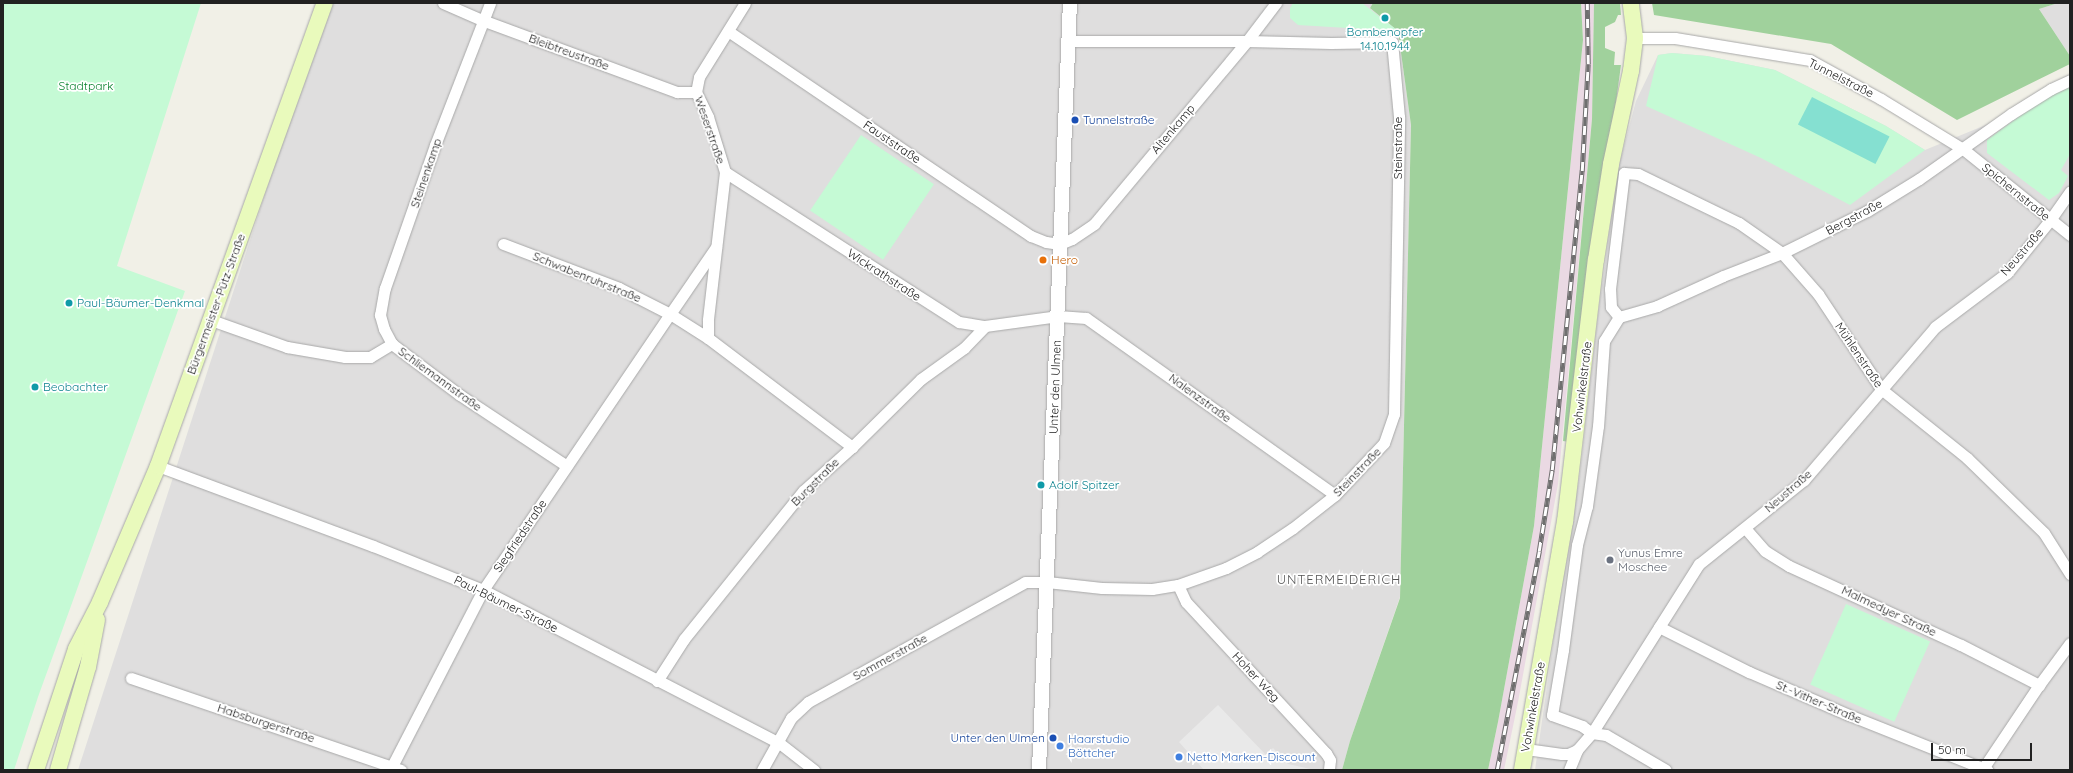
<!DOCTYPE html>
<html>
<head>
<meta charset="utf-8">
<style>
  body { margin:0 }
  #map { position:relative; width:2073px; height:773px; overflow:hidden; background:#f1f0e7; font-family:Quicksand,sans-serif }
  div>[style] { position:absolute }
  .residential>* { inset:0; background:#dfdede }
  .industrial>* { inset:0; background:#ead9e3 }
  .forest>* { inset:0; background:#a0d19c }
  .park>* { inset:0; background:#c5fad5; transform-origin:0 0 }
  .pitch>* { inset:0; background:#85e0d1; transform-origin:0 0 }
  .parking>* { inset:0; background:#e9e9e9 }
  .roads { filter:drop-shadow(0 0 1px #a8a8a8) drop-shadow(0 0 1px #a8a8a8) }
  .minor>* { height:11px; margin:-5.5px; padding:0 5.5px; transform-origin:5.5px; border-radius:5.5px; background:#fff }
  .tertiary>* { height:14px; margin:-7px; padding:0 7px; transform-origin:7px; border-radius:7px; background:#fff }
  .secondary>* { height:16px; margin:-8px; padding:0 8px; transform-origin:8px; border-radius:8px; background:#e9fabc }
  .rail>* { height:4.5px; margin-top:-2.25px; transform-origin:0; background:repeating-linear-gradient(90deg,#fff 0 9px,#6f6f6f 0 18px); box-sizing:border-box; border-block:1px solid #6f6f6f }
  .dots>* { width:11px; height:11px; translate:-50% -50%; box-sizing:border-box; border:2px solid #fff; border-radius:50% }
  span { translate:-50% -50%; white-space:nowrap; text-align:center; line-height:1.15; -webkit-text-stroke:3.5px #fff; paint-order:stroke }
  .culture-label { font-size:12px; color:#0d838f }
  .left { translate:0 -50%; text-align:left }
  .street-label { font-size:12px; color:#212121 }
  .park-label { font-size:12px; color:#0b8330 }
  .transit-label { font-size:12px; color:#164399 }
  .right { translate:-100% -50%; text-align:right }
  .food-label { font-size:12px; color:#c56008 }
  .worship-label { font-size:12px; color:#5b616d }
  .shop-label { font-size:12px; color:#366cbe }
  .neighbourhood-label { font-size:13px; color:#545454; letter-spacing:1px }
  .frame { position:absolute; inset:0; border:4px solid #212121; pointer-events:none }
  .scale { position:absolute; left:1931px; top:743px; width:101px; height:18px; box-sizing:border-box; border:2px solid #212121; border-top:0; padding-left:5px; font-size:12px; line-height:14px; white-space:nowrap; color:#212121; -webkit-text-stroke:3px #fff; paint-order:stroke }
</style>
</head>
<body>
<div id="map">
  <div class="residential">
    <i style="clip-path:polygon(327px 3px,1373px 3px,1370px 8px,1398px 31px,1411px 125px,1400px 597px,1350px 741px,1342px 770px,78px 770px)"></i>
    <i style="clip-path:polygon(2058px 3px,2070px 3px,2070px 56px,2039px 9px)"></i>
    <i style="clip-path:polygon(1672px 53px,1707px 56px,1775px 70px,1886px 126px,1925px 150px,2070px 90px,2070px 770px,1535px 770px,1564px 567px,1579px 481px,1598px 316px,1617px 172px,1636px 101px,1658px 55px)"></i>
  </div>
  <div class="industrial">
    <i style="clip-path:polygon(1581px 3px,1594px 3px,1592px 119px,1558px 484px,1518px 702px,1504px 770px,1488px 770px,1498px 722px,1534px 526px,1583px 40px)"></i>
  </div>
  <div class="forest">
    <i style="clip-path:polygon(1373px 3px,1581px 3px,1583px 40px,1534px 526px,1498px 722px,1488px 770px,1342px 770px,1350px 741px,1400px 598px,1411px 125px,1398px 31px,1370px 8px)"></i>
    <i style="clip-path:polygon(1594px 3px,1620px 3px,1621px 15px,1618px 15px,1615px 22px,1605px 27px,1605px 48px,1615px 52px,1614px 65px,1621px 65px,1570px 442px,1563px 441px,1592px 119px)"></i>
    <i style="clip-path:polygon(1652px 3px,2058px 3px,2039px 9px,2070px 56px,2070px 64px,1957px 120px,1831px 44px,1654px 15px)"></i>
  </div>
  <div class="park">
    <i style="clip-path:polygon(3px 3px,201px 3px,117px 266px,185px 291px,38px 697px,14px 770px,3px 770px)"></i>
    <i style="clip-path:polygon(1293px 3px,1362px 3px,1398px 31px,1298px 25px,1290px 18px,1290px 8px)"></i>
    <i style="clip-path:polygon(1672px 53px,1707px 56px,1775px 70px,1886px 126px,1925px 150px,1850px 205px,1761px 158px,1646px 106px,1658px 55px)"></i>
    <i style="clip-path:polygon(2070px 84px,2070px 154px,2061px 170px,2068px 176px,2059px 193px,2049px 200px,1987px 153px,1987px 140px,2055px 90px)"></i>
    <i style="left:861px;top:135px;width:88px;height:91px;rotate:34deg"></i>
    <i style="left:1846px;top:604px;width:92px;height:88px;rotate:24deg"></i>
  </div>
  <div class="pitch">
    <i style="left:1812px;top:97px;width:87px;height:31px;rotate:27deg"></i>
  </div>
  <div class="parking">
    <i style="clip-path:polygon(1218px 705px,1266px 755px,1273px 748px,1288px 764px,1315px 770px,1204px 770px,1179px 742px)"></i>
  </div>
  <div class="roads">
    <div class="minor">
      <i style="left:443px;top:3px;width:43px;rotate:23.6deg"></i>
      <i style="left:482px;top:20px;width:208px;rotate:20.3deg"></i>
      <i style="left:677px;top:92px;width:19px"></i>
      <i style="left:745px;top:3px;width:87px;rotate:121.9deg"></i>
      <i style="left:699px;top:77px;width:15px;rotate:101deg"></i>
      <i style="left:696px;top:92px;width:28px;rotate:64deg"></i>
      <i style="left:708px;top:117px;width:58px;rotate:72.8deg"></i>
      <i style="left:725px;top:172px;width:149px;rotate:96.6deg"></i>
      <i style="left:708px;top:320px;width:18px;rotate:90deg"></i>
      <i style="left:708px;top:338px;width:181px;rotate:37.1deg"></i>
      <i style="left:728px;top:31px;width:366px;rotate:34.1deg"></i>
      <i style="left:1031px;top:236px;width:16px;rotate:22deg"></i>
      <i style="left:1046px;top:242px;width:14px;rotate:8deg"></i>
      <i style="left:1060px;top:244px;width:13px;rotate:-23deg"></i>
      <i style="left:1072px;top:239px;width:27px;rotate:-34deg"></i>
      <i style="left:1094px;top:224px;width:239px;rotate:-50.1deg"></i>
      <i style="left:1247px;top:41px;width:48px;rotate:-52.7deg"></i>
      <i style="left:1635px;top:38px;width:40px"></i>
      <i style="left:1675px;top:38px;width:137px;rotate:9.3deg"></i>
      <i style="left:1810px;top:60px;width:81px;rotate:28.8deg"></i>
      <i style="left:1881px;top:99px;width:96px;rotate:31.4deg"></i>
      <i style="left:1963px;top:149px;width:137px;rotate:38.8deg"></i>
      <i style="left:725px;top:172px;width:278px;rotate:32.7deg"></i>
      <i style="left:959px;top:322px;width:26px;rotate:9deg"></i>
      <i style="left:985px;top:326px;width:74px;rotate:-7.8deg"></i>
      <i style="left:1058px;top:316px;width:28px;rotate:4deg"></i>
      <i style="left:1086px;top:318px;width:305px;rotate:35.4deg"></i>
      <i style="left:1619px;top:317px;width:13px;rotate:-129deg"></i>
      <i style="left:1611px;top:307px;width:18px;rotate:-93deg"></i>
      <i style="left:1610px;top:289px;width:117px;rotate:-83.1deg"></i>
      <i style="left:1624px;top:173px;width:14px;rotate:4deg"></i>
      <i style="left:1638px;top:174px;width:112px;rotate:25.9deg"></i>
      <i style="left:1739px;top:223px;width:52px;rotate:34.9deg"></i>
      <i style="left:1782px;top:253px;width:55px;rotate:48.7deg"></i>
      <i style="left:1818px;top:294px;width:114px;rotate:56.4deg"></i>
      <i style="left:1881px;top:389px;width:110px;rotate:38.7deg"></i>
      <i style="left:1967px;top:458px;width:107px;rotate:44.2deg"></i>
      <i style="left:2044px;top:533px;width:49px;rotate:57.6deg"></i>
      <i style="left:1619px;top:317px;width:28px;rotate:122deg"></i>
      <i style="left:1604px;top:341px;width:85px;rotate:94deg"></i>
      <i style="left:1598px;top:426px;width:81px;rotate:97.8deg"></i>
      <i style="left:1587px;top:506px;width:40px;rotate:104.4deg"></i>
      <i style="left:1577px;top:545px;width:106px;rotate:97.6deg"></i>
      <i style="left:1563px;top:650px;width:66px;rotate:99.6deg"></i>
      <i style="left:1552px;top:715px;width:32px;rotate:20deg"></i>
      <i style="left:1582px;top:726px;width:12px;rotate:35deg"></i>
      <i style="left:1592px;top:733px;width:14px;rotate:8deg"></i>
      <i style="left:1606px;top:735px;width:69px;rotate:30.3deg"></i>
      <i style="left:1619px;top:317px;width:40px;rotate:-16deg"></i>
      <i style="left:1657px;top:306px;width:72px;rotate:-24.4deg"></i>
      <i style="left:1723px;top:276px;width:63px;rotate:-21.3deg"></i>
      <i style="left:1782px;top:253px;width:95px;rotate:-26.3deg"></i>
      <i style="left:1867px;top:211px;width:61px;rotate:-31.6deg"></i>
      <i style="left:1919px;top:179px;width:113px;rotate:-35.2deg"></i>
      <i style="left:2011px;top:114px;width:47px;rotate:-32deg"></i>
      <i style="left:2051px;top:89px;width:21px;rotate:-25deg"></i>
      <i style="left:211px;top:320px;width:81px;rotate:19.6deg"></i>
      <i style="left:287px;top:347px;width:59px;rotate:9.8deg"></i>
      <i style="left:345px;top:357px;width:25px"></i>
      <i style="left:370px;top:357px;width:26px;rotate:-31deg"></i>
      <i style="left:392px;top:344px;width:85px;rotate:36.9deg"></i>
      <i style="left:460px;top:395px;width:128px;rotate:33.6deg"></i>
      <i style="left:708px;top:338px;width:45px;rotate:-147.7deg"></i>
      <i style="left:670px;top:314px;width:81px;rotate:-55.5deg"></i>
      <i style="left:392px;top:344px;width:17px;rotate:-118deg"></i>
      <i style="left:384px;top:329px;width:15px;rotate:-106deg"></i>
      <i style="left:380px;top:315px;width:27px;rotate:-80deg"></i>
      <i style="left:385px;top:288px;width:151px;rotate:-70.7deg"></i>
      <i style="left:435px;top:145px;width:152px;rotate:-68.8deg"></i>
      <i style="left:158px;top:466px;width:229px;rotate:20.4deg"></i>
      <i style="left:373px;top:546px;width:118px;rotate:21.8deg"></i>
      <i style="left:483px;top:590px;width:332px;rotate:27.3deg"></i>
      <i style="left:778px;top:742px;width:46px;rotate:37.9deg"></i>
      <i style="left:1745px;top:528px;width:30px;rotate:49deg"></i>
      <i style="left:1765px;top:551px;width:28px;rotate:32deg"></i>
      <i style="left:1789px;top:566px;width:189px;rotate:24.7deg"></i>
      <i style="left:1961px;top:645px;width:88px;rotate:27.1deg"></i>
      <i style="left:1178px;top:585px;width:19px;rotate:65deg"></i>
      <i style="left:1186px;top:602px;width:206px;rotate:47.2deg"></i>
      <i style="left:1326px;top:753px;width:8px;rotate:60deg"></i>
      <i style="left:1330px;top:760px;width:10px;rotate:96deg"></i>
      <i style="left:1659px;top:627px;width:101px;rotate:26.6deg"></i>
      <i style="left:1749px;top:672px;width:109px;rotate:23.3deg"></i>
      <i style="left:1849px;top:715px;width:149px;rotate:21.7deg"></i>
      <i style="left:131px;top:678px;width:285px;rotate:18.8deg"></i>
      <i style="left:657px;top:681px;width:50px;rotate:-57.3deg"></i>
      <i style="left:684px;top:639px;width:190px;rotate:-51.2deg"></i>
      <i style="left:803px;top:491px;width:66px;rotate:-41.9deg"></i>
      <i style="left:852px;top:447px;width:97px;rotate:-44.6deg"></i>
      <i style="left:921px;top:379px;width:53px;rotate:-35.8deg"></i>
      <i style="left:964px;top:348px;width:30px;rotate:-46deg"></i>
      <i style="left:1526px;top:749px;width:36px;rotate:8deg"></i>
      <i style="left:1562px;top:754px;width:6px"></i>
      <i style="left:1568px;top:754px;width:10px;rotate:-24deg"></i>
      <i style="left:1577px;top:750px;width:23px;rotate:-49deg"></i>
      <i style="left:1592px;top:733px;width:200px;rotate:-57.7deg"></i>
      <i style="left:1699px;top:564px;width:134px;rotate:-38.7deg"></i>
      <i style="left:1804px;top:480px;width:201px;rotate:-49.4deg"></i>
      <i style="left:1935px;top:327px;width:90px;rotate:-36.9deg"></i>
      <i style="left:2007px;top:273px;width:68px;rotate:-50.9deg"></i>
      <i style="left:2050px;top:220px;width:35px;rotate:-55deg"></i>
      <i style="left:390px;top:770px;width:203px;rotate:-62.7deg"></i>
      <i style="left:483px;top:590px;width:333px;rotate:-55.9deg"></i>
      <i style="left:670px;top:314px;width:57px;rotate:-153deg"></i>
      <i style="left:619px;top:288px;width:124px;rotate:-159.2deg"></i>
      <i style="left:762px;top:770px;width:60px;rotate:-60.9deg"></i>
      <i style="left:791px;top:718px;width:23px;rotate:-43deg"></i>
      <i style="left:808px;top:702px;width:248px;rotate:-28.9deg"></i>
      <i style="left:1025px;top:582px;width:22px"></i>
      <i style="left:1047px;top:582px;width:55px;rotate:6.2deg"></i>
      <i style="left:1102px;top:588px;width:50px;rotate:1.1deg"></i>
      <i style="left:1152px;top:589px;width:26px;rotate:-9deg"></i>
      <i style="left:1178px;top:585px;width:51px;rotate:-19.5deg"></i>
      <i style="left:1226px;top:568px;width:35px;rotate:-27deg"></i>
      <i style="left:1257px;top:552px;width:43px;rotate:-33.7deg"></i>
      <i style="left:1293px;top:528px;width:53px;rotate:-38.2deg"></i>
      <i style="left:1335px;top:495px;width:71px;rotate:-46.7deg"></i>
      <i style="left:1384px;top:443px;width:31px;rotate:-71deg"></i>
      <i style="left:1394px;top:414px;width:297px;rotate:-89deg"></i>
      <i style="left:1399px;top:117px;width:75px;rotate:-95.3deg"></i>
      <i style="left:1392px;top:42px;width:61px;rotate:179.1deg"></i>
      <i style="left:1331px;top:43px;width:84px;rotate:-178.6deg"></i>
      <i style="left:1247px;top:41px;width:178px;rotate:180deg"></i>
      <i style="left:1569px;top:770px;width:22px;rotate:-68deg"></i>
      <i style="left:1982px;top:770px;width:102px;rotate:-56.2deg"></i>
      <i style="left:2039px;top:685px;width:52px;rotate:-53.6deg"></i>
    </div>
    <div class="tertiary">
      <i style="left:1039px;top:770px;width:768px;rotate:-87.69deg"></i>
    </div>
    <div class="secondary">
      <i style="left:36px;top:770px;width:127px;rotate:-71.7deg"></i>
      <i style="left:76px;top:649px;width:53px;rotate:-62.9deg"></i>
      <i style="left:100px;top:602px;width:148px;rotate:-66.9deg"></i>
      <i style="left:158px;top:466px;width:492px;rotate:-70.2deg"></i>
      <i style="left:58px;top:770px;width:107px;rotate:-73.8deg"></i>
      <i style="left:88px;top:667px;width:48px;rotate:-79.2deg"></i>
      <i style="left:1522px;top:770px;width:252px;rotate:-80.2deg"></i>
      <i style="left:1565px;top:522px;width:264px;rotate:-83.3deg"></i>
      <i style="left:1596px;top:260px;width:97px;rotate:-81.1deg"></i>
      <i style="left:1611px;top:164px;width:95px;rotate:-77.9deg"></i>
      <i style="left:1631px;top:71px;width:33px;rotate:-83deg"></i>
      <i style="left:1635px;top:38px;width:35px;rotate:-97deg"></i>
    </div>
  </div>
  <div class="rail">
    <i style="left:1497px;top:770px;width:223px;rotate:-79.1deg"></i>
    <i style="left:1539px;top:551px;width:82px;rotate:-80.9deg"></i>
    <i style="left:1552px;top:470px;width:301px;rotate:-84.3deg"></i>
    <i style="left:1582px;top:171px;width:107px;rotate:-86.8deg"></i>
    <i style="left:1588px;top:64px;width:61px;rotate:-90.9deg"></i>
  </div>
  <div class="dots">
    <i style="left:1385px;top:18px;background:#0f9aa8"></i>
    <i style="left:1075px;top:120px;background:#1a4fb4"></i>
    <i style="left:1043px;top:260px;background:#e8710a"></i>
    <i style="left:69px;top:303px;background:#0f9aa8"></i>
    <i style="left:35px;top:387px;background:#0f9aa8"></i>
    <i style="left:1041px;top:485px;background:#0f9aa8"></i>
    <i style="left:1610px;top:560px;background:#6b7280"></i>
    <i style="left:1053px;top:738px;background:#1a4fb4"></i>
    <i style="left:1060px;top:746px;background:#3f7fe0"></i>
    <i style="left:1179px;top:757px;background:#3f7fe0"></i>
  </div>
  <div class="culture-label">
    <span style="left:1385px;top:39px">Bombenopfer<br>14.10.1944</span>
    <span class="left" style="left:77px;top:303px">Paul-Bäumer-Denkmal</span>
    <span class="left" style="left:43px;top:387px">Beobachter</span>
    <span class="left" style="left:1049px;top:485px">Adolf Spitzer</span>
  </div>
  <div class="street-label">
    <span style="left:569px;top:52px;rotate:20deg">Bleibtreustraße</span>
    <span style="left:1841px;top:78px;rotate:27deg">Tunnelstraße</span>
    <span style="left:1173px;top:129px;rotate:-50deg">Altenkamp</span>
    <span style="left:710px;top:130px;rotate:71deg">Weserstraße</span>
    <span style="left:892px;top:142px;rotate:34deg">Fauststraße</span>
    <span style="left:1398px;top:148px;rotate:-90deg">Steinstraße</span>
    <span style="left:426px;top:173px;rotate:-71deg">Steinenkamp</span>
    <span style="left:2016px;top:192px;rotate:39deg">Spichernstraße</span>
    <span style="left:1854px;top:217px;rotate:-28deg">Bergstraße</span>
    <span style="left:2022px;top:252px;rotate:-49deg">Neustraße</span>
    <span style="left:884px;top:275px;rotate:33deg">Wickrathstraße</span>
    <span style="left:587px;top:277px;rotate:22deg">Schwabenruhrstraße</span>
    <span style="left:216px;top:304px;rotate:-70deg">Bürgermeister-Pütz-Straße</span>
    <span style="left:1859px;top:355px;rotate:56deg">Mühlenstraße</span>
    <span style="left:440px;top:379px;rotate:36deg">Schliemannstraße</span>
    <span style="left:1055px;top:387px;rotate:-88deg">Unter den Ulmen</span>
    <span style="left:1582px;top:387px;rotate:-83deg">Vohwinkelstraße</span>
    <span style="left:1200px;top:398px;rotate:36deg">Nalenzstraße</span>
    <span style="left:1357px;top:472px;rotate:-46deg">Steinstraße</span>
    <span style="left:815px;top:482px;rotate:-45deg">Burgstraße</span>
    <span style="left:1788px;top:491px;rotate:-41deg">Neustraße</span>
    <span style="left:520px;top:536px;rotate:-56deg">Siegfriedstraße</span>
    <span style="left:506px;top:604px;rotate:26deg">Paul-Bäumer-Straße</span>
    <span style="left:1889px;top:611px;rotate:25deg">Malmedyer Straße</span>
    <span style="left:890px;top:657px;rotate:-29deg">Sommerstraße</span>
    <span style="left:1256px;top:677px;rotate:47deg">Hoher Weg</span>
    <span style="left:1819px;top:702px;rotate:23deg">St.-Vither-Straße</span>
    <span style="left:1533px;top:707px;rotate:-80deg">Vohwinkelstraße</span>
    <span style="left:266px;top:723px;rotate:18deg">Habsburgerstraße</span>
  </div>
  <div class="park-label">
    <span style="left:86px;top:86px">Stadtpark</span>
  </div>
  <div class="transit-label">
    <span class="left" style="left:1083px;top:120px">Tunnelstraße</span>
    <span class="right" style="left:1045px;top:738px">Unter den Ulmen</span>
  </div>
  <div class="food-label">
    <span class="left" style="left:1051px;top:260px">Hero</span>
  </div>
  <div class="worship-label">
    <span class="left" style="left:1618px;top:560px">Yunus Emre<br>Moschee</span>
  </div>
  <div class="shop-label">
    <span class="left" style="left:1068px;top:746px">Haarstudio<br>Böttcher</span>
    <span class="left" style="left:1187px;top:757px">Netto Marken-Discount</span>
  </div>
  <div class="neighbourhood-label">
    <span style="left:1339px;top:579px">UNTERMEIDERICH</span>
  </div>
  <div class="frame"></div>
  <div class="scale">50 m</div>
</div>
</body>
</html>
